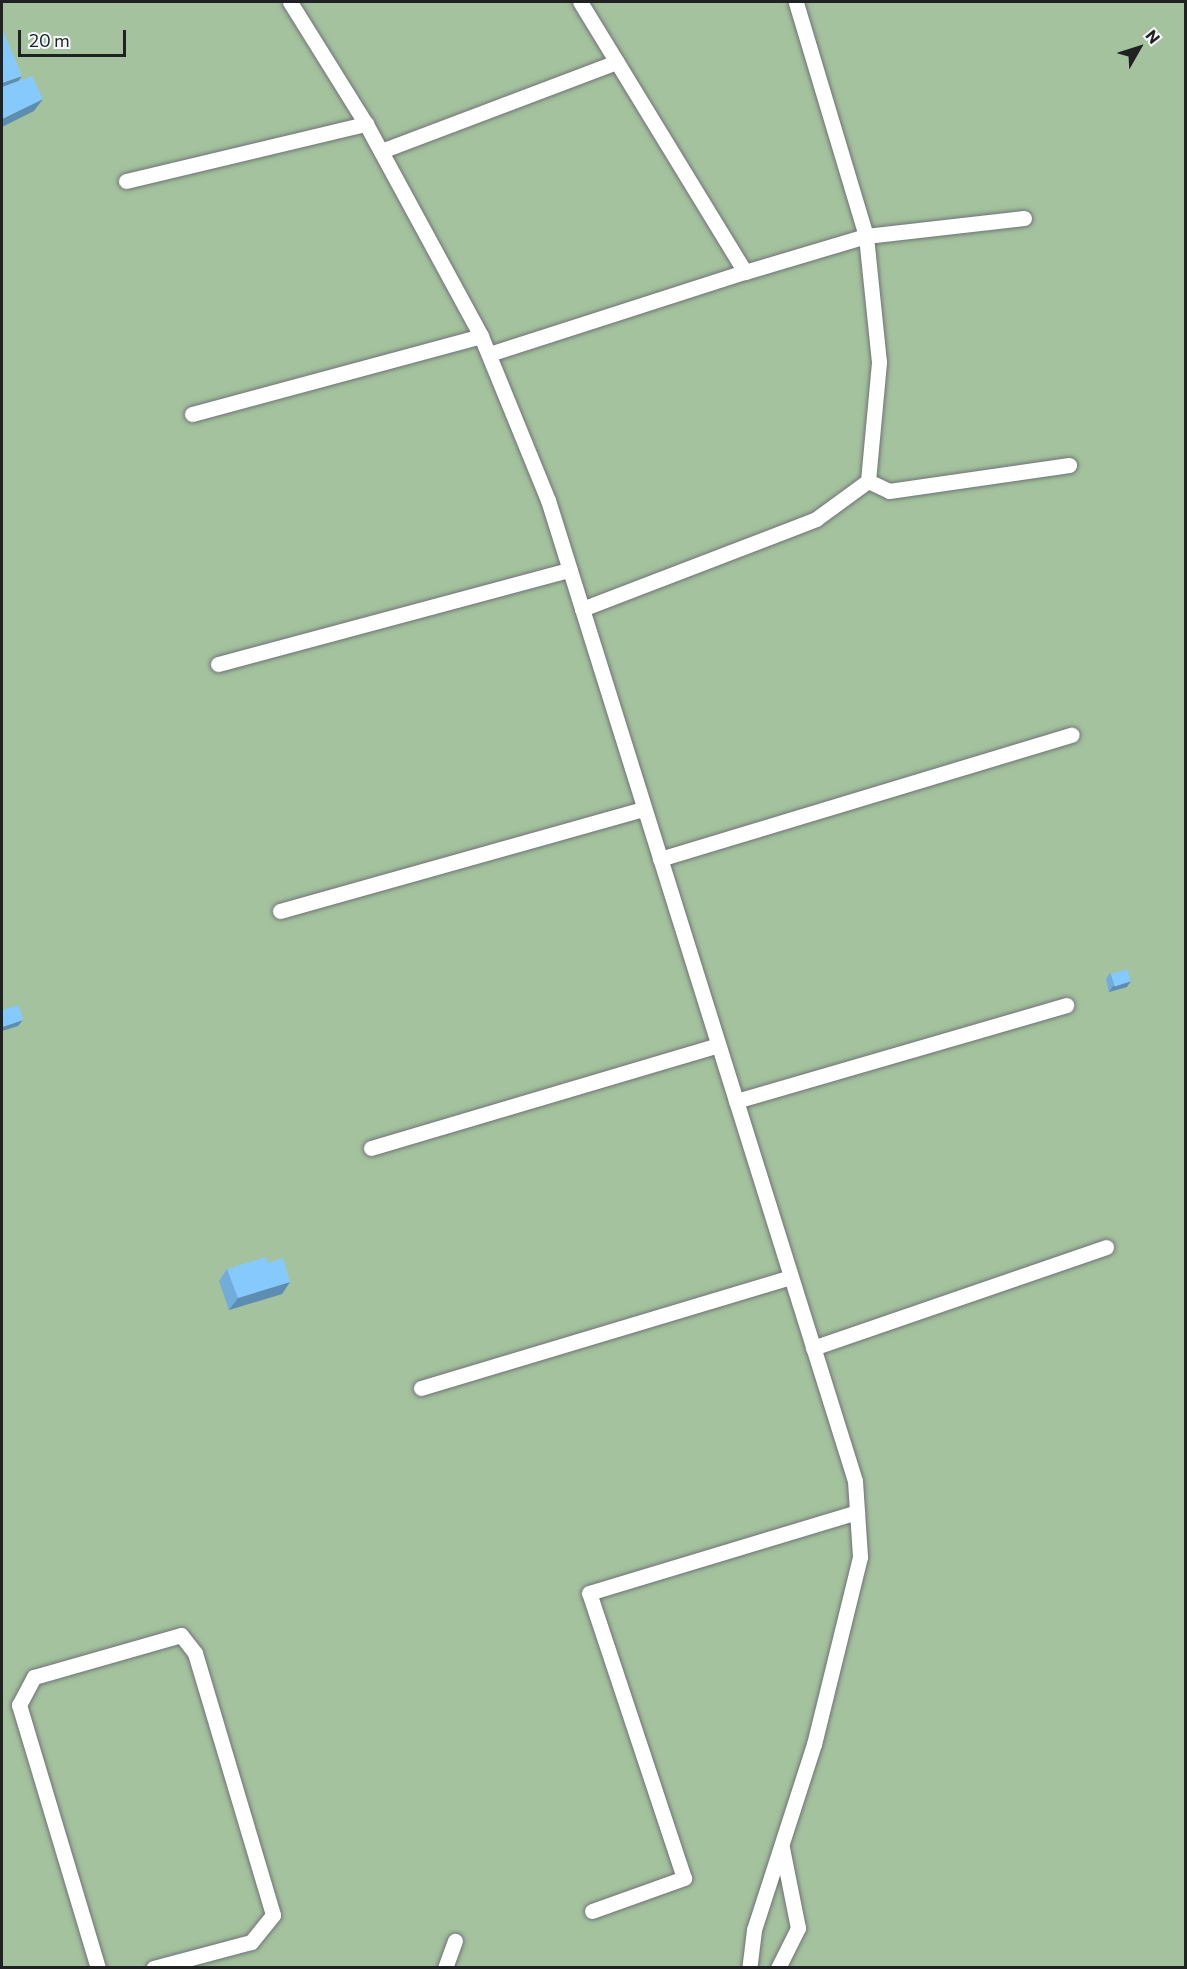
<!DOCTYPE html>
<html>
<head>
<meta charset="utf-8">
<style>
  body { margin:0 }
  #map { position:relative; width:1187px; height:1969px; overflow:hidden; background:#e7ebee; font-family:Commissioner,sans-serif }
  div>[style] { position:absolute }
  .green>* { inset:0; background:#a4c29e; transform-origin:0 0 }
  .roads { filter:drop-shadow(0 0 2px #707376) drop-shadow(0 0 2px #707376) }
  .lane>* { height:15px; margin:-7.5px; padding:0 7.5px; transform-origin:7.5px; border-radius:7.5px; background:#fff }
  .wall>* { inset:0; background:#72adda }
  .shaded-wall>* { inset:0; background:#5d8db1 }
  .building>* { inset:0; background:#85c9fd; transform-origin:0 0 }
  span { translate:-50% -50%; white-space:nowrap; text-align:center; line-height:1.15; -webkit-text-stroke:5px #f5f9fc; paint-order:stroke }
  .frame { position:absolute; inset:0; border:3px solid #1f2122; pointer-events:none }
  .north { position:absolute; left:1109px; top:18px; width:60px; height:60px; -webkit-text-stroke:4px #f5f9fc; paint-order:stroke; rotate:51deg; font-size:16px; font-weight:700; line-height:24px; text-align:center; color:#1f2122 }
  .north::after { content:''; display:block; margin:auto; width:21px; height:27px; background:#1f2122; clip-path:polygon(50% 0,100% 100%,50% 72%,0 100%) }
  .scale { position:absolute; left:18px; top:30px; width:108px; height:27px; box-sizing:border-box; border:3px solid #1f2122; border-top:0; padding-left:8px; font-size:18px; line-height:21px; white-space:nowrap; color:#1f2122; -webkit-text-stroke:4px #f5f9fc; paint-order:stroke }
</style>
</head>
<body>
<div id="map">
  <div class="green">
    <i style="left:2px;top:2px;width:1183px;height:1965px"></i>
  </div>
  <div class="roads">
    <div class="lane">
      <i style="left:290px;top:2px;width:144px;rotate:58.1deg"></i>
      <i style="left:366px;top:124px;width:241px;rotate:61.5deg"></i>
      <i style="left:481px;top:336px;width:177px;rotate:67.8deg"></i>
      <i style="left:548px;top:500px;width:1028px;rotate:72.62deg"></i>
      <i style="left:855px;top:1481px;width:76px;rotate:86.2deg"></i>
      <i style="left:860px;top:1557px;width:193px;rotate:103.8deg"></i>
      <i style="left:814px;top:1744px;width:195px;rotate:107.9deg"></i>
      <i style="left:754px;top:1930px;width:38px;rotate:97deg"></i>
      <i style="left:381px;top:151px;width:252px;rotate:-20.7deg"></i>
      <i style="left:126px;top:181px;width:247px;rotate:-13.4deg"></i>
      <i style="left:745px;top:272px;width:126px;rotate:-16.6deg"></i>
      <i style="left:866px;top:236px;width:159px;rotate:-6.5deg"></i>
      <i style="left:489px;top:354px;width:269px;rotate:-17.8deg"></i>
      <i style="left:745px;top:272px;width:316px;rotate:-121.4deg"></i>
      <i style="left:192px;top:414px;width:299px;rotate:-15.1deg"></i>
      <i style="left:868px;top:481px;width:23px;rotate:25deg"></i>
      <i style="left:889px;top:491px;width:182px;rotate:-8.2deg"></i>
      <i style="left:582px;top:609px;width:251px;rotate:-21deg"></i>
      <i style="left:816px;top:519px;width:64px;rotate:-36.2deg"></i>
      <i style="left:868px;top:481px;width:120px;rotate:-84.7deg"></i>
      <i style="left:879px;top:362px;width:127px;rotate:-95.9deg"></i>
      <i style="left:866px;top:236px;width:244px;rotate:-106.7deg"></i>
      <i style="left:218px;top:664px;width:364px;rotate:-15deg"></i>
      <i style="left:660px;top:859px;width:430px;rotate:-16.8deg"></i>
      <i style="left:280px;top:911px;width:378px;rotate:-15.7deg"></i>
      <i style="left:736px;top:1101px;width:344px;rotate:-16.2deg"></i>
      <i style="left:371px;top:1148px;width:362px;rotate:-16.5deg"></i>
      <i style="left:813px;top:1348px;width:310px;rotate:-19deg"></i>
      <i style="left:421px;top:1388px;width:386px;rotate:-16.7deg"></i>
      <i style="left:592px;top:1911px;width:98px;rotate:-19.7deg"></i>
      <i style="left:684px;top:1878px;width:300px;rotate:-108.4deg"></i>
      <i style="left:589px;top:1593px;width:280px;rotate:-16.8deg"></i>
      <i style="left:98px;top:1968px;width:275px;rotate:-106.7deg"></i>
      <i style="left:19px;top:1705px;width:32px;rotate:-62deg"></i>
      <i style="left:34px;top:1677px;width:153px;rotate:-15.9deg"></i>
      <i style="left:181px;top:1635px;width:23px;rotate:52deg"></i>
      <i style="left:195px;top:1653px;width:273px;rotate:73.4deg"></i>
      <i style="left:273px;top:1915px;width:35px;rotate:129deg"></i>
      <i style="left:251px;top:1942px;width:101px;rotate:165.1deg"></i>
      <i style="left:445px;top:1968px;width:29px;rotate:-70deg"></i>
      <i style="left:778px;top:1968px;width:45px;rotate:-63.4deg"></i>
      <i style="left:798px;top:1928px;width:82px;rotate:-101.3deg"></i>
    </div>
  </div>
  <div class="wall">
    <i style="clip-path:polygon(1110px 973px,1127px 987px,1109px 992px,1106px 979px)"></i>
    <i style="clip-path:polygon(268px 1263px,290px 1282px,282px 1294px,229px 1310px,219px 1281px,227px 1269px)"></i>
  </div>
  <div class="shaded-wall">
    <i style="clip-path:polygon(22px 76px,10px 93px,2px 96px,2px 83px)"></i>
    <i style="clip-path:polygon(43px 99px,34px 111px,2px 127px,2px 119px)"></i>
    <i style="clip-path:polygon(1131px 981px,1127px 987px,1109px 992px,1113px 986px)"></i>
    <i style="clip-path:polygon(23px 1020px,18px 1026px,2px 1031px,2px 1027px)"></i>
    <i style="clip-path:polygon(290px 1282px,282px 1294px,229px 1310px,238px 1298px)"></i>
  </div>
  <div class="building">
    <i style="clip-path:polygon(2px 28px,22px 76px,2px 83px)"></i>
    <i style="clip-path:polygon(32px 76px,43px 99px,2px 119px,2px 87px)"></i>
    <i style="left:1127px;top:969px;width:13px;height:17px;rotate:72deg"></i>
    <i style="clip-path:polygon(19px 1005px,23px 1020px,2px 1027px,2px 1010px)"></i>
    <i style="clip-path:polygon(266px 1257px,268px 1263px,283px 1258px,290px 1282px,238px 1298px,227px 1269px)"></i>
  </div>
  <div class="frame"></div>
  <div class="north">N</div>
  <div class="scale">20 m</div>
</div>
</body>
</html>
